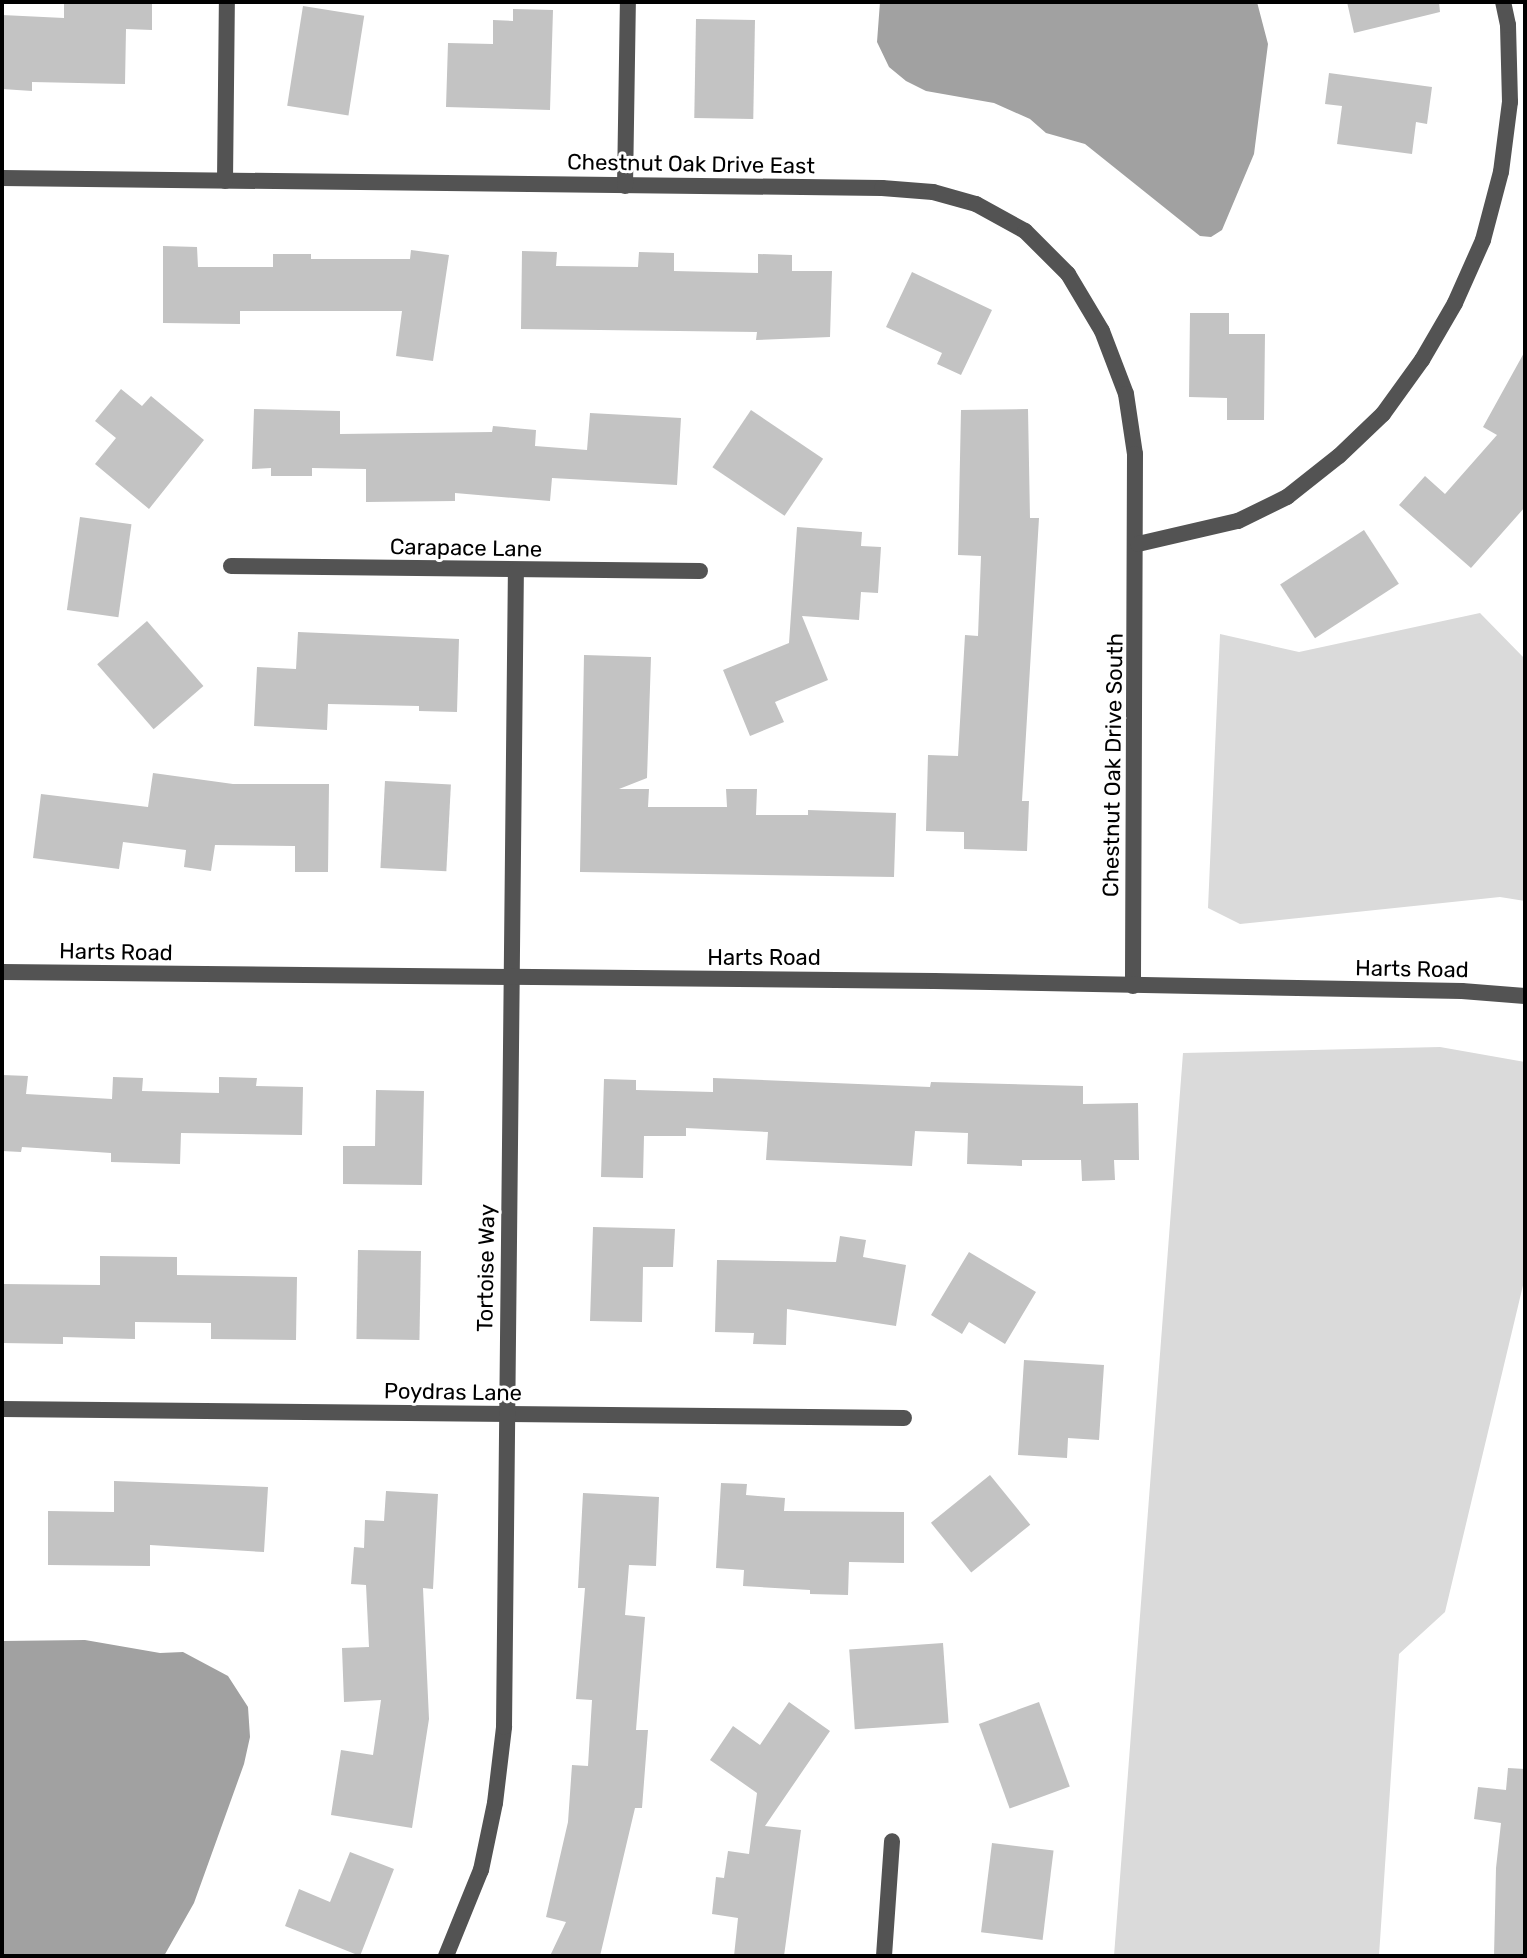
<!DOCTYPE html>
<html>
<head>
<meta charset="utf-8">
<style>
  body { margin:0 }
  #map { position:relative; width:1527px; height:1958px; overflow:hidden; background:#fff; font-family:Rubik,sans-serif }
  div>[style] { position:absolute }
  .green>* { inset:0; background:#dadada }
  .water>* { inset:0; background:#a1a1a1 }
  .building>* { inset:0; background:#c3c3c3; transform-origin:0 0 }
  .minor>* { height:16px; margin:-8px; padding:0 8px; transform-origin:8px; border-radius:8px; background:#535353 }
  .tertiary>* { height:16px; margin:-8px; padding:0 8px; transform-origin:8px; border-radius:8px; background:#535353 }
  span { translate:-50% -50%; white-space:nowrap; text-align:center; line-height:1.15; -webkit-text-stroke:6px #fff; paint-order:stroke }
  .street-label { font-size:22px; color:#000 }
  .frame { position:absolute; inset:0; border:4px solid #000; pointer-events:none }
</style>
</head>
<body>
<div id="map">
  <div class="green">
    <i style="clip-path:polygon(1480px 613px,1525px 659px,1525px 901px,1500px 897px,1240px 924px,1208px 908px,1220px 634px,1299px 652px)"></i>
    <i style="clip-path:polygon(1440px 1047px,1525px 1062px,1525px 1277px,1445px 1612px,1399px 1654px,1379px 1956px,1114px 1956px,1183px 1053px)"></i>
  </div>
  <div class="water">
    <i style="clip-path:polygon(880px 2px,1257px 2px,1268px 44px,1254px 154px,1222px 230px,1211px 237px,1200px 236px,1085px 144px,1046px 133px,1030px 119px,994px 103px,926px 91px,906px 81px,889px 67px,877px 42px)"></i>
    <i style="clip-path:polygon(85px 1640px,160px 1653px,183px 1652px,228px 1676px,248px 1707px,250px 1737px,244px 1764px,194px 1903px,164px 1956px,2px 1956px,2px 1641px)"></i>
  </div>
  <div class="building">
    <i style="clip-path:polygon(64px 2px,152px 2px,152px 30px,126px 29px,125px 84px,32px 82px,32px 91px,2px 89px,2px 15px,64px 18px)"></i>
    <i style="clip-path:polygon(1347px 2px,1439px 2px,1440px 12px,1354px 33px)"></i>
    <i style="left:303px;top:6px;width:62px;height:101px;rotate:9deg"></i>
    <i style="clip-path:polygon(513px 9px,553px 10px,550px 110px,446px 107px,448px 43px,493px 44px,493px 20px,513px 21px)"></i>
    <i style="left:696px;top:19px;width:59px;height:99px;rotate:1deg"></i>
    <i style="clip-path:polygon(1329px 73px,1432px 87px,1427px 124px,1416px 122px,1412px 154px,1337px 144px,1342px 106px,1325px 104px)"></i>
    <i style="clip-path:polygon(163px 246px,197px 247px,198px 267px,273px 267px,273px 254px,311px 254px,311px 259px,410px 259px,411px 250px,449px 255px,433px 361px,396px 356px,402px 311px,240px 311px,240px 324px,163px 323px)"></i>
    <i style="clip-path:polygon(522px 251px,557px 252px,556px 266px,638px 267px,639px 252px,674px 253px,674px 271px,758px 273px,758px 254px,792px 255px,792px 271px,832px 271px,830px 337px,756px 340px,757px 332px,521px 329px)"></i>
    <i style="clip-path:polygon(912px 272px,992px 310px,961px 375px,937px 364px,942px 353px,886px 327px)"></i>
    <i style="clip-path:polygon(1190px 313px,1229px 313px,1229px 334px,1265px 334px,1264px 420px,1227px 420px,1227px 398px,1189px 397px)"></i>
    <i style="clip-path:polygon(1525px 351px,1525px 507px,1471px 568px,1399px 505px,1425px 476px,1445px 494px,1497px 435px,1483px 427px)"></i>
    <i style="clip-path:polygon(121px 389px,142px 406px,151px 396px,204px 440px,149px 509px,95px 464px,116px 438px,95px 421px)"></i>
    <i style="clip-path:polygon(254px 409px,340px 411px,340px 434px,492px 432px,493px 426px,536px 430px,535px 446px,587px 450px,590px 413px,681px 418px,677px 485px,552px 478px,550px 501px,455px 493px,455px 501px,366px 502px,366px 469px,312px 468px,312px 476px,271px 476px,271px 468px,252px 469px)"></i>
    <i style="clip-path:polygon(1028px 409px,1030px 518px,1039px 518px,1022px 801px,1029px 801px,1027px 851px,964px 849px,964px 832px,926px 831px,928px 755px,958px 756px,965px 635px,978px 636px,981px 556px,958px 555px,961px 410px)"></i>
    <i style="left:751px;top:410px;width:87px;height:69px;rotate:34deg"></i>
    <i style="left:80px;top:517px;width:52px;height:94px;rotate:8deg"></i>
    <i style="clip-path:polygon(797px 527px,862px 532px,861px 546px,881px 547px,878px 593px,861px 592px,859px 620px,802px 616px,828px 680px,775px 702px,784px 722px,750px 736px,723px 670px,789px 643px)"></i>
    <i style="left:1364px;top:530px;width:64px;height:100px;rotate:57deg"></i>
    <i style="left:147px;top:621px;width:86px;height:66px;rotate:49deg"></i>
    <i style="clip-path:polygon(298px 632px,459px 639px,457px 712px,419px 711px,419px 706px,328px 704px,327px 730px,254px 726px,257px 667px,296px 669px)"></i>
    <i style="clip-path:polygon(584px 655px,651px 657px,647px 778px,619px 789px,649px 789px,648px 807px,727px 807px,726px 789px,757px 789px,756px 815px,808px 815px,808px 810px,896px 813px,894px 877px,580px 872px)"></i>
    <i style="clip-path:polygon(153px 773px,233px 784px,329px 784px,328px 872px,295px 872px,295px 846px,215px 845px,211px 871px,184px 867px,186px 850px,123px 842px,119px 869px,33px 858px,41px 794px,148px 807px)"></i>
    <i style="left:385px;top:781px;width:66px;height:87px;rotate:3deg"></i>
    <i style="clip-path:polygon(2px 1075px,28px 1076px,26px 1094px,112px 1099px,113px 1077px,143px 1078px,142px 1091px,219px 1093px,219px 1077px,257px 1078px,256px 1086px,303px 1087px,302px 1135px,181px 1133px,180px 1164px,111px 1162px,111px 1153px,22px 1147px,21px 1152px,2px 1151px)"></i>
    <i style="clip-path:polygon(713px 1078px,930px 1087px,931px 1082px,1083px 1086px,1083px 1104px,1138px 1103px,1139px 1160px,1114px 1160px,1115px 1180px,1082px 1181px,1081px 1160px,1022px 1160px,1022px 1166px,967px 1164px,968px 1133px,915px 1131px,912px 1166px,766px 1160px,768px 1132px,686px 1128px,686px 1136px,644px 1136px,643px 1178px,601px 1177px,604px 1079px,636px 1080px,636px 1090px,713px 1092px)"></i>
    <i style="clip-path:polygon(376px 1090px,424px 1091px,422px 1185px,343px 1184px,343px 1146px,375px 1146px)"></i>
    <i style="clip-path:polygon(593px 1227px,675px 1229px,673px 1267px,643px 1267px,642px 1322px,590px 1321px)"></i>
    <i style="clip-path:polygon(840px 1236px,866px 1240px,863px 1257px,906px 1265px,896px 1326px,787px 1309px,786px 1345px,753px 1344px,754px 1333px,715px 1332px,717px 1260px,836px 1262px)"></i>
    <i style="left:358px;top:1250px;width:63px;height:89px;rotate:1deg"></i>
    <i style="clip-path:polygon(969px 1252px,1036px 1292px,1005px 1344px,969px 1322px,962px 1334px,931px 1315px)"></i>
    <i style="clip-path:polygon(100px 1256px,177px 1257px,177px 1275px,297px 1277px,296px 1340px,211px 1339px,211px 1323px,135px 1322px,135px 1339px,63px 1337px,63px 1344px,2px 1343px,2px 1284px,100px 1285px)"></i>
    <i style="clip-path:polygon(1024px 1360px,1104px 1365px,1099px 1440px,1068px 1438px,1067px 1458px,1018px 1455px)"></i>
    <i style="left:990px;top:1475px;width:64px;height:76px;rotate:51deg"></i>
    <i style="clip-path:polygon(114px 1481px,268px 1487px,264px 1552px,150px 1545px,150px 1566px,48px 1565px,48px 1511px,114px 1512px)"></i>
    <i style="clip-path:polygon(721px 1483px,747px 1484px,746px 1495px,785px 1498px,784px 1511px,904px 1512px,904px 1563px,849px 1562px,848px 1595px,810px 1594px,810px 1590px,743px 1586px,744px 1570px,716px 1568px)"></i>
    <i style="clip-path:polygon(386px 1491px,438px 1494px,433px 1589px,423px 1588px,429px 1719px,412px 1828px,331px 1815px,341px 1750px,373px 1755px,381px 1700px,344px 1702px,342px 1648px,369px 1647px,366px 1585px,351px 1584px,354px 1547px,364px 1548px,365px 1520px,384px 1521px)"></i>
    <i style="clip-path:polygon(583px 1493px,659px 1497px,656px 1566px,629px 1565px,625px 1615px,645px 1617px,636px 1730px,648px 1730px,642px 1808px,635px 1808px,600px 1956px,550px 1956px,566px 1922px,546px 1917px,568px 1822px,572px 1765px,588px 1766px,592px 1700px,576px 1699px,585px 1588px,578px 1588px)"></i>
    <i style="left:943px;top:1643px;width:80px;height:94px;rotate:86deg"></i>
    <i style="clip-path:polygon(789px 1702px,830px 1731px,765px 1826px,801px 1830px,784px 1956px,734px 1956px,738px 1918px,712px 1914px,716px 1877px,724px 1878px,728px 1851px,749px 1854px,757px 1793px,710px 1760px,733px 1726px,760px 1745px)"></i>
    <i style="left:1039px;top:1702px;width:90px;height:64px;rotate:70deg"></i>
    <i style="clip-path:polygon(1508px 1768px,1525px 1769px,1525px 1956px,1494px 1956px,1496px 1868px,1501px 1823px,1474px 1819px,1478px 1787px,1506px 1790px)"></i>
    <i style="left:992px;top:1843px;width:62px;height:90px;rotate:7deg"></i>
    <i style="clip-path:polygon(350px 1852px,394px 1869px,360px 1956px,285px 1926px,299px 1889px,330px 1902px)"></i>
  </div>
  <div class="minor">
    <i style="left:2px;top:178px;width:880px;rotate:0.65deg"></i>
    <i style="left:882px;top:188px;width:51px;rotate:4.5deg"></i>
    <i style="left:933px;top:192px;width:45px;rotate:15.6deg"></i>
    <i style="left:976px;top:204px;width:56px;rotate:28.9deg"></i>
    <i style="left:1025px;top:231px;width:61px;rotate:45deg"></i>
    <i style="left:1068px;top:274px;width:66px;rotate:59.2deg"></i>
    <i style="left:1102px;top:331px;width:67px;rotate:69.1deg"></i>
    <i style="left:1126px;top:394px;width:61px;rotate:81.5deg"></i>
    <i style="left:1135px;top:454px;width:532px;rotate:90.22deg"></i>
    <i style="left:225px;top:181px;width:179px;rotate:-89.4deg"></i>
    <i style="left:625px;top:186px;width:184px;rotate:-89.1deg"></i>
    <i style="left:1138px;top:544px;width:103px;rotate:-13deg"></i>
    <i style="left:1238px;top:521px;width:55px;rotate:-26.1deg"></i>
    <i style="left:1287px;top:497px;width:66px;rotate:-38.3deg"></i>
    <i style="left:1339px;top:456px;width:61px;rotate:-43.7deg"></i>
    <i style="left:1383px;top:414px;width:67px;rotate:-54.2deg"></i>
    <i style="left:1422px;top:360px;width:66px;rotate:-59.9deg"></i>
    <i style="left:1455px;top:303px;width:69px;rotate:-66deg"></i>
    <i style="left:1483px;top:240px;width:70px;rotate:-75.2deg"></i>
    <i style="left:1501px;top:172px;width:71px;rotate:-82.7deg"></i>
    <i style="left:1510px;top:102px;width:77px;rotate:-91.5deg"></i>
    <i style="left:1508px;top:25px;width:24px;rotate:-102deg"></i>
    <i style="left:231px;top:566px;width:469px;rotate:0.6deg"></i>
    <i style="left:2px;top:1409px;width:902px;rotate:0.57deg"></i>
    <i style="left:446px;top:1956px;width:93px;rotate:-67.9deg"></i>
    <i style="left:481px;top:1870px;width:68px;rotate:-78.2deg"></i>
    <i style="left:495px;top:1803px;width:77px;rotate:-83.2deg"></i>
    <i style="left:504px;top:1727px;width:1156px;rotate:-89.41deg"></i>
    <i style="left:884px;top:1956px;width:115px;rotate:-86deg"></i>
  </div>
  <div class="tertiary">
    <i style="left:2px;top:972px;width:932px;rotate:0.55deg"></i>
    <i style="left:934px;top:981px;width:528px;rotate:1.09deg"></i>
    <i style="left:1462px;top:991px;width:63px;rotate:4.5deg"></i>
  </div>
  <div class="street-label">
    <span style="left:691px;top:164px;rotate:1deg">Chestnut Oak Drive East</span>
    <span style="left:466px;top:548px;rotate:1deg">Carapace Lane</span>
    <span style="left:1113px;top:765px;rotate:-89deg">Chestnut Oak Drive South</span>
    <span style="left:116px;top:952px;rotate:1deg">Harts Road</span>
    <span style="left:764px;top:958px">Harts Road</span>
    <span style="left:1412px;top:969px;rotate:1deg">Harts Road</span>
    <span style="left:486px;top:1268px;rotate:-89deg">Tortoise Way</span>
    <span style="left:453px;top:1392px;rotate:1deg">Poydras Lane</span>
  </div>
  <div class="frame"></div>
</div>
</body>
</html>
